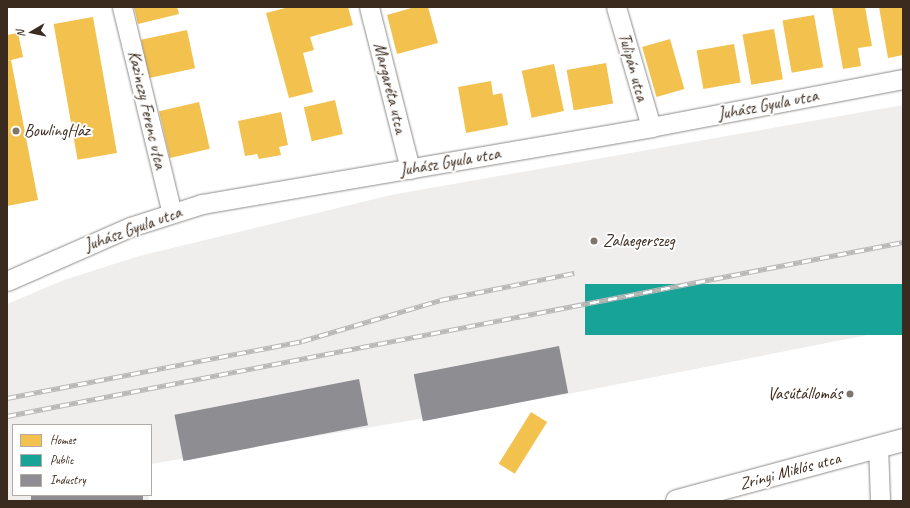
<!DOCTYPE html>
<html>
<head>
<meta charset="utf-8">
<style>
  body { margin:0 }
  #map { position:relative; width:910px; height:508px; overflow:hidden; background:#fff; font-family:Caveat,sans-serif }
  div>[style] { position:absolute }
  .built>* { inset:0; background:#efeeed }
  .homes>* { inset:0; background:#f2c14e; transform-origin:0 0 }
  .public>* { inset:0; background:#17a398; transform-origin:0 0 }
  .industry>* { inset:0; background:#8d8d92; transform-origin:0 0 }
  .roads { filter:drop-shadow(0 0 1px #8e8b88) drop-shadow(0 0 1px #8e8b88) }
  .street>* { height:19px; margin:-9.5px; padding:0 9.5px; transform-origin:9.5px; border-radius:9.5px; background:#fff }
  .secondary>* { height:22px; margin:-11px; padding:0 11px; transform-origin:11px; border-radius:11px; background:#fff }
  .rail>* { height:4.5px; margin-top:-2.25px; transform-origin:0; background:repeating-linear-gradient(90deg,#fff 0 9px,#b9b8b6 0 18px); box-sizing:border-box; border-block:1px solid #b9b8b6 }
  .dots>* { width:11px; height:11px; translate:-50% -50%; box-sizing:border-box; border:2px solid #fff; border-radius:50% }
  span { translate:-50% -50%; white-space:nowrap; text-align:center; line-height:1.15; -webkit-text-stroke:4px #fff; paint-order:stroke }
  .street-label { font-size:17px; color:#3b2a1e }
  .poi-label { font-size:17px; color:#3b2a1e }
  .left { translate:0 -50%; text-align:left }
  .right { translate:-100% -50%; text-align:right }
  .frame { position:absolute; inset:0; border:8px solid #3b2a1e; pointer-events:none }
  .legend { position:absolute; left:12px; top:424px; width:140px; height:72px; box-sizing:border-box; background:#fff; border:1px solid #b1aaa5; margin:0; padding:5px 7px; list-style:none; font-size:12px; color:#3b2a1e }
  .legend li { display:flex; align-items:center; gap:8px; height:20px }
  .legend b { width:20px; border:1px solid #b1aaa5 }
  .north { position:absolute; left:12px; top:12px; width:40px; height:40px; -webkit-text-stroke:3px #fff; paint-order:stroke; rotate:261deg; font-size:11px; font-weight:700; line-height:16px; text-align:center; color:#3b2a1e }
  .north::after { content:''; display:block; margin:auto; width:14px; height:18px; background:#3b2a1e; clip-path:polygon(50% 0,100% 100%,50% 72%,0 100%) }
</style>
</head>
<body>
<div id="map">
  <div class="built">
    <i style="clip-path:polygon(903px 105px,903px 328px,568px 394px,151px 464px,151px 425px,13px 425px,13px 495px,148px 495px,149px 501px,7px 501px,7px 304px,64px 280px,139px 256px,391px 195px)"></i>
  </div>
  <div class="homes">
    <i style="clip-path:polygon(134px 7px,177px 7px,179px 14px,138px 24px)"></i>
    <i style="clip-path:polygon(289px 7px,348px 7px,353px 25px,310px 37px,314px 50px,303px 53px,313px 92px,289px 98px,266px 13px)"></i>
    <i style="clip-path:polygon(415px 7px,428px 7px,438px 43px,397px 54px,387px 15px)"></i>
    <i style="clip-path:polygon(832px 7px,865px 7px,872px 46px,858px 48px,861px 66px,843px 69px)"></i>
    <i style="clip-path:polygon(879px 7px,903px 7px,903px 55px,888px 58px)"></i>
    <i style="left:814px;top:15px;width:53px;height:32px;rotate:80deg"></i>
    <i style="left:93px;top:17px;width:138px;height:40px;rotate:80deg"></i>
    <i style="left:774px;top:29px;width:51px;height:32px;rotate:80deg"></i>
    <i style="left:187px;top:30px;width:39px;height:47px;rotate:78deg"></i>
    <i style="clip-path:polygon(18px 33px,23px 57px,7px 61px,7px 35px)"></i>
    <i style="left:670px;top:39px;width:52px;height:29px;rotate:74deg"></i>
    <i style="left:734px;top:44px;width:39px;height:38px;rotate:80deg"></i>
    <i style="clip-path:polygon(11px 60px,38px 200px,7px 206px,7px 61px)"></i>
    <i style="left:606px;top:63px;width:41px;height:40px;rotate:80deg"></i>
    <i style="left:554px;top:64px;width:48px;height:33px;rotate:78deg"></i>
    <i style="clip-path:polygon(491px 81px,493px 95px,502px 93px,508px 125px,466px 133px,458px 87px)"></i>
    <i style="left:335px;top:100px;width:35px;height:32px;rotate:77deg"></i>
    <i style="left:199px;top:102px;width:48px;height:41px;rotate:77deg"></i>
    <i style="clip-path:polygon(281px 112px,288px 145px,279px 147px,281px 155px,259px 159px,257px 154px,245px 156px,238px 121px)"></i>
    <i style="left:531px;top:412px;width:19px;height:61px;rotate:32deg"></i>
  </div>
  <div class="public">
    <i style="left:903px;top:284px;width:51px;height:318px;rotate:90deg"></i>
  </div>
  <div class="industry">
    <i style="left:559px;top:346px;width:48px;height:148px;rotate:79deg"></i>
    <i style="left:359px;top:379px;width:47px;height:188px;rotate:79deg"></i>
    <i style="left:31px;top:495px;width:112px;height:6px"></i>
  </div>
  <div class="roads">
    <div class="street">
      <i style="left:122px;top:7px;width:212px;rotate:76.4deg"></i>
      <i style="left:369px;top:7px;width:167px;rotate:75.8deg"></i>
      <i style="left:616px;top:7px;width:125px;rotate:73.7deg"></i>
      <i style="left:7px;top:281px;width:134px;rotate:-23.7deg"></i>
      <i style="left:130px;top:227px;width:76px;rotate:-17.7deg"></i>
      <i style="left:202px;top:204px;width:456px;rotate:-9.7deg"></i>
      <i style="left:651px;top:127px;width:257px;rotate:-10.8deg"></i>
      <i style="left:878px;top:446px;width:55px;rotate:87.9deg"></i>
    </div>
    <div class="secondary">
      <i style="left:677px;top:501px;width:234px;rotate:-15.1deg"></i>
    </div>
  </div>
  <div class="rail">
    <i style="left:7px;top:398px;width:300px;rotate:-10.9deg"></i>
    <i style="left:302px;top:341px;width:144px;rotate:-16.5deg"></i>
    <i style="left:440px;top:300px;width:137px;rotate:-11.4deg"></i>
    <i style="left:7px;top:416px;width:913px;rotate:-10.99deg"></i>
  </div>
  <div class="dots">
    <i style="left:16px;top:131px;background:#80756d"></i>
    <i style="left:594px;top:241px;background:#80756d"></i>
    <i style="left:850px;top:394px;background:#80756d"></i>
  </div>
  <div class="street-label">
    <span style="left:633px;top:67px;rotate:74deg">Tulipán utca</span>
    <span style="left:390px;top:88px;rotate:76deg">Margaréta utca</span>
    <span style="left:768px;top:105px;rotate:-11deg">Juhász Gyula utca</span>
    <span style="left:147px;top:110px;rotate:77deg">Kazinczy Ferenc utca</span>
    <span style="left:450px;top:162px;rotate:-10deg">Juhász Gyula utca</span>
    <span style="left:133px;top:229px;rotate:-20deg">Juhász Gyula utca</span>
    <span style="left:790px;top:471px;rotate:-15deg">Zrínyi Miklós utca</span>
  </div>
  <div class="poi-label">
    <span class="left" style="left:24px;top:131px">BowlingHáz</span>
    <span class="left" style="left:603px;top:241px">Zalaegerszeg</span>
    <span class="right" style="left:842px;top:394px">Vasútállomás</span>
  </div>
  <div class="frame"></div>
  <ul class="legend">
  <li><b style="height:11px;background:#f2c14e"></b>Homes</li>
  <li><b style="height:11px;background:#17a398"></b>Public</li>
  <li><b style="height:11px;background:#8d8d92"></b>Industry</li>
  </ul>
  <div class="north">N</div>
</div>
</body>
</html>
